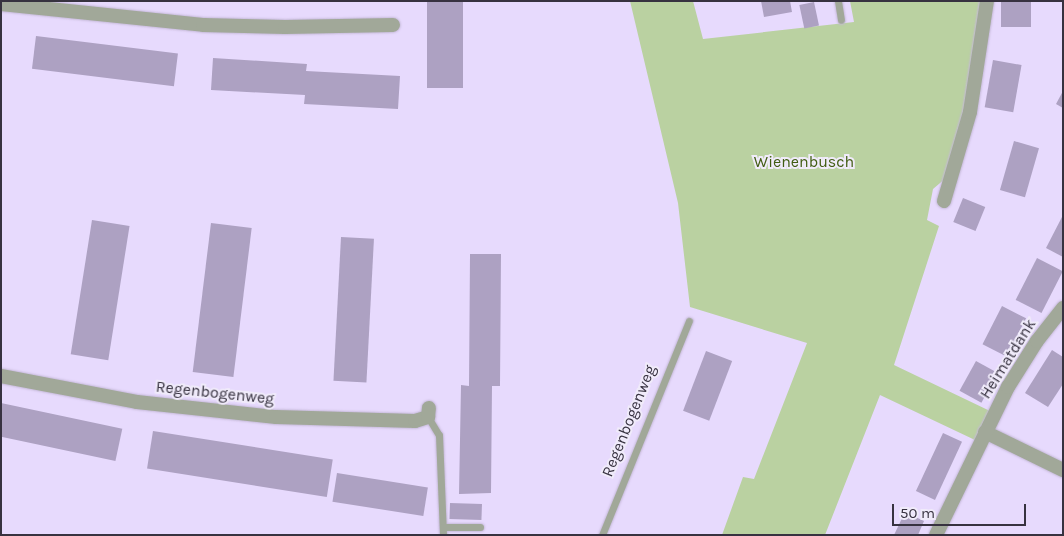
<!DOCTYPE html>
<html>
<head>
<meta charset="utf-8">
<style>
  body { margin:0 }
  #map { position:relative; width:1064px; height:536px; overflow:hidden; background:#e7dafd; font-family:Karla,sans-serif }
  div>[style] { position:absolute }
  .green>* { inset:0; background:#bad1a1 }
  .building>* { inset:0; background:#ada1c2; transform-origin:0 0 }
  .roads { filter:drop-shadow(0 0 1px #c4b8d7) drop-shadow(0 0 1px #c4b8d7) }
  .service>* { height:7px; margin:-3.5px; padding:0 3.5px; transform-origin:3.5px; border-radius:3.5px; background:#a1a899 }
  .minor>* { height:14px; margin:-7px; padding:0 7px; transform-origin:7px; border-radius:7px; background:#a1a899 }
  span { translate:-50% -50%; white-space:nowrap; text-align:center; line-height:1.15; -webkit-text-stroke:4px #f0ebfa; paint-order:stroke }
  .park-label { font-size:16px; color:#415d12 }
  .street-label { font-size:16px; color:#373240 }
  .frame { position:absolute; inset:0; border:2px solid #373240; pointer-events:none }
  .scale { position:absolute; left:892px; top:504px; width:134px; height:22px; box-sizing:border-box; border:2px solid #373240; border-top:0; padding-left:6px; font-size:15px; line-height:18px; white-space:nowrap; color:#373240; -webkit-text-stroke:4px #f0ebfa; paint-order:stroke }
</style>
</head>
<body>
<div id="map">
  <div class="green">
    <i style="clip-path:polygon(630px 1px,693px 1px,703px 39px,854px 22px,850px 1px,983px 1px,963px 120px,946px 178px,933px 189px,927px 220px,939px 226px,894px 365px,990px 411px,975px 440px,880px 395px,825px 535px,722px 535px,743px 477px,754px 479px,807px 343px,690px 307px,678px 203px)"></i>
  </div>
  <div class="building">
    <i style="left:427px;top:1px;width:36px;height:87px"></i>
    <i style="clip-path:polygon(761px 1px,790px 1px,792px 12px,764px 17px)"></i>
    <i style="left:1001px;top:1px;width:30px;height:26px"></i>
    <i style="left:814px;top:2px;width:24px;height:15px;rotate:78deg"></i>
    <i style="left:36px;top:36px;width:143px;height:33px;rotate:7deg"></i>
    <i style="clip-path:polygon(213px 58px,307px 64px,306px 71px,400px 76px,398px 109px,304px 104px,305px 95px,211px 90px)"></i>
    <i style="left:993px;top:60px;width:29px;height:48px;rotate:10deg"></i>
    <i style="clip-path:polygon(1063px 91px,1063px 108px,1056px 104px)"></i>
    <i style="left:1014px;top:141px;width:26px;height:51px;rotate:16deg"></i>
    <i style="left:963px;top:198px;width:24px;height:26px;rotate:22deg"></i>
    <i style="clip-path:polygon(1063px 215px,1063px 257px,1046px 248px)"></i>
    <i style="left:92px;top:220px;width:38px;height:136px;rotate:9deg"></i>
    <i style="left:211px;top:223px;width:41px;height:150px;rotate:7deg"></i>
    <i style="left:341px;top:237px;width:33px;height:144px;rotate:3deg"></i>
    <i style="clip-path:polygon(470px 254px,501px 254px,500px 386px,492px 386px,491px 493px,459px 494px,461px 385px,469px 386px)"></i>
    <i style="left:1037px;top:258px;width:29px;height:47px;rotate:27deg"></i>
    <i style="left:1002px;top:306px;width:27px;height:43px;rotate:27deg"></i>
    <i style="clip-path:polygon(1052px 350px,1063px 357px,1063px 384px,1048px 407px,1025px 393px)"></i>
    <i style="left:706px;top:351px;width:28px;height:64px;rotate:21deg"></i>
    <i style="left:976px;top:361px;width:25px;height:34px;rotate:29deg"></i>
    <i style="left:1px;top:403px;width:124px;height:33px;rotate:12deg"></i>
    <i style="left:153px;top:431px;width:182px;height:38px;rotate:9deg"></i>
    <i style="left:943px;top:433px;width:21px;height:64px;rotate:25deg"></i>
    <i style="left:337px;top:473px;width:92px;height:29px;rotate:9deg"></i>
    <i style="left:450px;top:503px;width:32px;height:16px;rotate:2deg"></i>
    <i style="clip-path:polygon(905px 512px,924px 521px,918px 535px,894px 535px)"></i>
  </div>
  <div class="roads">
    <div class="service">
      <i style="left:838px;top:1px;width:19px;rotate:81deg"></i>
      <i style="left:428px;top:417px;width:21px;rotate:59deg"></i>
      <i style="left:439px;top:435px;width:100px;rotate:87.7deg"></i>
      <i style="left:443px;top:527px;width:37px"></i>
      <i style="left:602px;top:535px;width:231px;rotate:-67.9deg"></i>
    </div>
    <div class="minor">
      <i style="left:1px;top:4px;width:203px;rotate:5.9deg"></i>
      <i style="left:203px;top:25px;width:82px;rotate:1.4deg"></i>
      <i style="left:285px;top:27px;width:108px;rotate:-1.1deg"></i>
      <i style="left:944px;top:201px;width:93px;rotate:-73.7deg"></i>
      <i style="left:970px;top:112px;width:112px;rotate:-81.3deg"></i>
      <i style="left:1px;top:376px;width:138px;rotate:10.8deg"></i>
      <i style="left:137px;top:402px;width:140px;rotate:6.2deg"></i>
      <i style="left:276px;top:417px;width:139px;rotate:1.6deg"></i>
      <i style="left:415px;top:421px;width:14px;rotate:-17deg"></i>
      <i style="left:428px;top:417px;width:9px;rotate:-84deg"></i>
      <i style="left:985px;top:432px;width:87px;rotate:26deg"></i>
      <i style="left:936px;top:535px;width:165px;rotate:-64.1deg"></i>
      <i style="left:1008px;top:387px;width:54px;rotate:-57.8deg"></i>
      <i style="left:1037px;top:341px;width:42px;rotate:-51.8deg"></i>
    </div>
  </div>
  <div class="park-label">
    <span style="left:804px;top:162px">Wienenbusch</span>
  </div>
  <div class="street-label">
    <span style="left:1008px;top:359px;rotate:-58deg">Heimatdank</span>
    <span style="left:215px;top:393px;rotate:6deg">Regenbogenweg</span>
    <span style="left:629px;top:421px;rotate:-68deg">Regenbogenweg</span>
  </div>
  <div class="frame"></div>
  <div class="scale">50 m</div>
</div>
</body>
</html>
